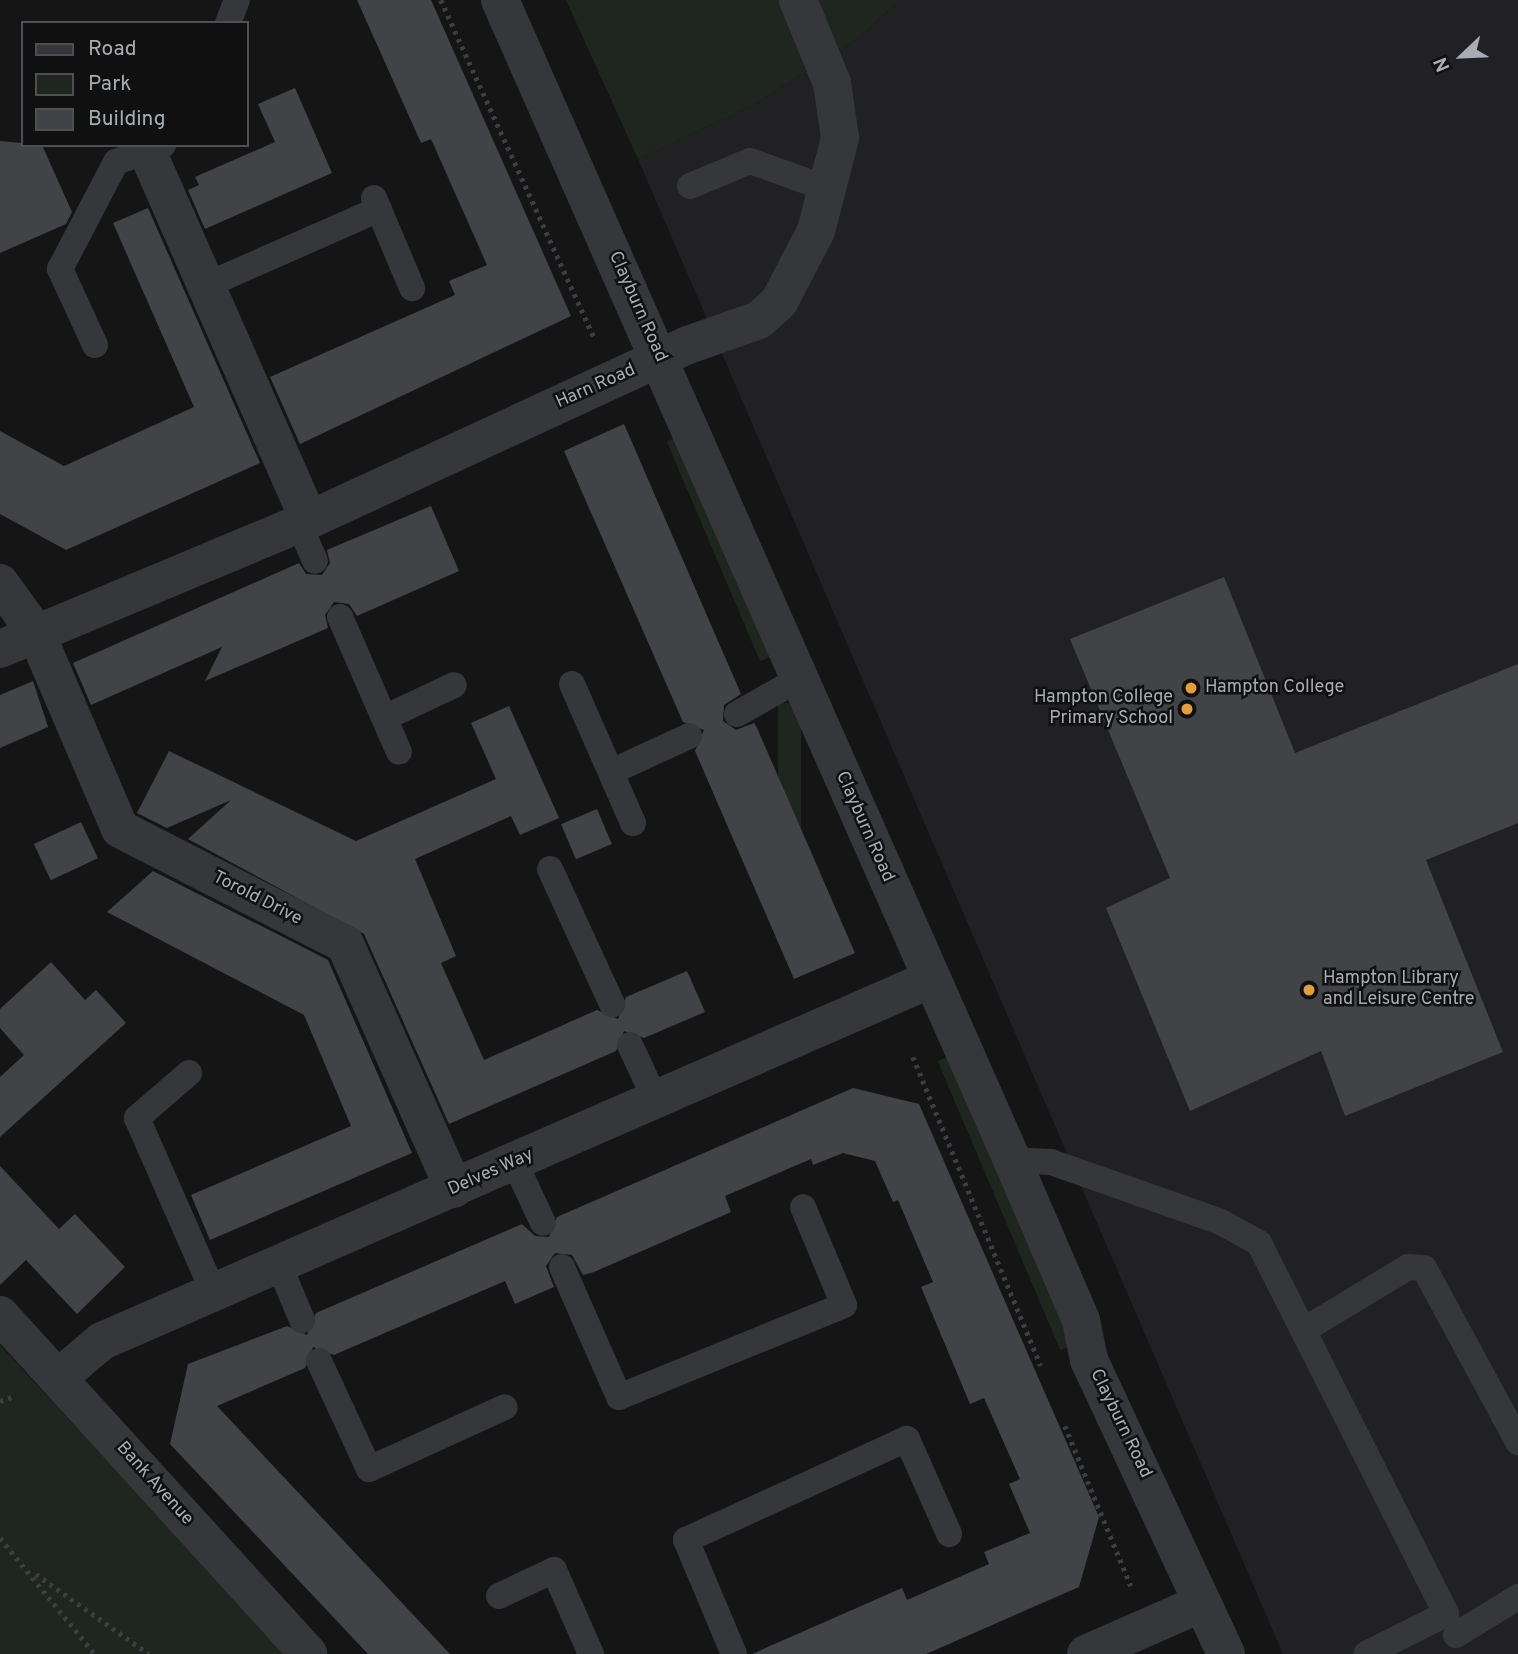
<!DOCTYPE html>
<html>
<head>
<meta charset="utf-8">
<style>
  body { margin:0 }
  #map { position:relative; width:1518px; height:1654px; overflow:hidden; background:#151516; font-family:Overpass,sans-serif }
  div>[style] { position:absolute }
  .built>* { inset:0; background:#212123 }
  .green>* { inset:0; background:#1f261f; transform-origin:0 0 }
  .building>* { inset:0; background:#424346; transform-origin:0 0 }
  .path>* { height:4.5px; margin-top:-2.25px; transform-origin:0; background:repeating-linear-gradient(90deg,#3c3e42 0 3.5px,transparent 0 8.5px) }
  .service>* { height:26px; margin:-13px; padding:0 13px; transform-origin:13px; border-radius:13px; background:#36373b }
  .minor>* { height:38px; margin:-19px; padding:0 19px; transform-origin:19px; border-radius:19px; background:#36373b }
  .tertiary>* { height:38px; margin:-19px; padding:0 19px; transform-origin:19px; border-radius:19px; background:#36373b }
  .dots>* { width:19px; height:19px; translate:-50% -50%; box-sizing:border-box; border:4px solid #101011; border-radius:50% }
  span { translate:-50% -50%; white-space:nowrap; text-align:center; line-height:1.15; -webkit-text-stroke:5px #101011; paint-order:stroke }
  .street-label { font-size:18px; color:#a8adb5 }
  .poi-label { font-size:18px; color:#a8adb5 }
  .left { translate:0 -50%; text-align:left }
  .right { translate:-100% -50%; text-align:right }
  .legend { position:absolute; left:21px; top:21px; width:228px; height:126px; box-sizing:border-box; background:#101011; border:2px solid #4d4f53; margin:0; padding:9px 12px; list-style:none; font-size:21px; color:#a8adb5 }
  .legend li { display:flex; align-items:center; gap:14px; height:35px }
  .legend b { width:35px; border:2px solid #4d4f53 }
  .north { position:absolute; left:1427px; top:21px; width:70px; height:70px; -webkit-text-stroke:5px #101011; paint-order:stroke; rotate:247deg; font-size:19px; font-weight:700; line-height:28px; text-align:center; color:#a8adb5 }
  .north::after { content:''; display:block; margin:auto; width:24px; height:32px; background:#a8adb5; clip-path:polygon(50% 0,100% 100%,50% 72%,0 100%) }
</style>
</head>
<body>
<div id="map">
  <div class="built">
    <i style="clip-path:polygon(900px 0,1518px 0,1518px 1654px,1283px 1654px,638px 159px,757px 103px,859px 37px)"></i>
  </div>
  <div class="green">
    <i style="clip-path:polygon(566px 0,900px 0,859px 37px,757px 103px,638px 159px)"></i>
    <i style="left:686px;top:433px;width:239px;height:21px;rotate:67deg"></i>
    <i style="left:778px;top:703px;width:23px;height:227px"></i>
    <i style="left:957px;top:1053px;width:314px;height:21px;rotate:67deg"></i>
    <i style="clip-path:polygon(0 1345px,286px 1654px,0 1654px)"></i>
  </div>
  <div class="building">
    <i style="clip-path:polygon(357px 0,431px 0,571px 316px,300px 444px,270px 377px,455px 295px,449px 281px,487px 265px,431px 139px,421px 143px)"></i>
    <i style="clip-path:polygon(295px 88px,332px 173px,205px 229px,188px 190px,199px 185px,195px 177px,275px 142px,258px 104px)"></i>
    <i style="clip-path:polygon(0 141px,42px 145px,72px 212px,66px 224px,0 253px)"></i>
    <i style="clip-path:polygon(148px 208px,260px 463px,66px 550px,0 514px,0 431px,64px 466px,194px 407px,113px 223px)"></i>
    <i style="clip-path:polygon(624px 424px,741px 694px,724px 705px,723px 721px,736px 730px,754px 723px,757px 728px,855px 953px,794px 979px,695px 751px,704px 730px,683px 722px,564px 451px)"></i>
    <i style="clip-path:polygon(431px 506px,459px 571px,357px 616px,349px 604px,334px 602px,325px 615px,328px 628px,205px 681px,222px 647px,91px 705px,73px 663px,299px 563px,306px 574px,322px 575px,330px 563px,327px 550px)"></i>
    <i style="clip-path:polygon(1224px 577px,1295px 753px,1518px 664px,1518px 823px,1426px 860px,1503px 1052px,1345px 1116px,1321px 1051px,1190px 1111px,1106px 908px,1170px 878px,1070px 639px)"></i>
    <i style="clip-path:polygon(33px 681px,48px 727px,0 748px,0 695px)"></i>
    <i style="clip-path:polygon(509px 706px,559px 818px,520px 835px,511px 816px,415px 859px,456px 956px,441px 963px,484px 1060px,597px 1010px,618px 1019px,626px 997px,687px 971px,705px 1012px,644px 1038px,624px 1031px,616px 1051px,449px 1124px,364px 934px,188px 839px,231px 800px,167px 828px,137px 813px,169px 751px,356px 841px,496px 779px,471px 723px)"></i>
    <i style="left:597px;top:809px;width:38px;height:39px;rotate:67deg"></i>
    <i style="left:81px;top:822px;width:40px;height:52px;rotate:65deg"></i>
    <i style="clip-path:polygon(153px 871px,328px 960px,412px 1153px,210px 1240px,191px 1195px,351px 1126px,304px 1015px,107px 912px)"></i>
    <i style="clip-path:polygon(51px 962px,85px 1000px,96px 990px,126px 1023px,0 1137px,0 1077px,24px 1055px,0 1028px,0 1009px)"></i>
    <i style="clip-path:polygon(853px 1088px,919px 1104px,1099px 1517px,1079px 1587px,926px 1654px,752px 1654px,902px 1588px,907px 1600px,989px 1564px,984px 1552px,1030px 1533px,1009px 1484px,1020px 1479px,984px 1398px,970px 1404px,921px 1287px,933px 1282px,898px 1200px,893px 1202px,875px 1161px,843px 1153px,813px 1165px,811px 1159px,725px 1196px,731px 1212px,594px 1272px,583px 1275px,572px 1255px,555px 1253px,546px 1266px,554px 1287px,515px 1304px,505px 1281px,334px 1355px,313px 1347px,305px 1368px,217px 1406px,450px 1654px,368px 1654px,170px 1444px,188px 1364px,287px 1326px,307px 1335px,316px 1313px,522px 1224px,535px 1236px,549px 1237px,557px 1217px)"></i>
    <i style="clip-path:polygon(0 1166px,59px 1229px,75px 1214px,125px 1267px,77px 1314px,26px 1260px,0 1285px)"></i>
  </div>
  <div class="path">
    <i style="left:441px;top:0;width:371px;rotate:65.6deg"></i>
    <i style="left:913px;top:1057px;width:334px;rotate:67.5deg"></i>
    <i style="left:0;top:1401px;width:13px;rotate:-18deg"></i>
    <i style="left:1065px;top:1426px;width:173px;rotate:67.6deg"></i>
    <i style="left:0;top:1538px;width:150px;rotate:50.7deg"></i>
    <i style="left:36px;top:1574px;width:138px;rotate:35.3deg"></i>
  </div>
  <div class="service">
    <i style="left:228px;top:23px;width:25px;rotate:-69deg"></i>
    <i style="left:690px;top:186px;width:65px;rotate:-22.6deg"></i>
    <i style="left:750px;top:161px;width:83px;rotate:19.7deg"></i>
    <i style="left:374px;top:198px;width:98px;rotate:67.1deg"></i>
    <i style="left:207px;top:285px;width:188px;rotate:-23.8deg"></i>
    <i style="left:95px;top:345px;width:84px;rotate:-114.7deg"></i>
    <i style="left:60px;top:269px;width:121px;rotate:-62.4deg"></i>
    <i style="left:116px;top:162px;width:50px;rotate:-19.9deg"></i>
    <i style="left:299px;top:524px;width:40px;rotate:66.6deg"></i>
    <i style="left:340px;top:617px;width:147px;rotate:66.4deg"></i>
    <i style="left:572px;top:684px;width:152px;rotate:66.3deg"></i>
    <i style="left:737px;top:714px;width:71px;rotate:-29.4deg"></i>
    <i style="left:384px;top:718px;width:77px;rotate:-25.2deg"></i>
    <i style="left:611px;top:772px;width:86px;rotate:-24.8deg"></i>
    <i style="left:550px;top:869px;width:149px;rotate:65.3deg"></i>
    <i style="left:630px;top:1045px;width:62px;rotate:65.1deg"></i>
    <i style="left:189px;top:1073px;width:69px;rotate:139.1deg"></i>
    <i style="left:137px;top:1118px;width:191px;rotate:66.3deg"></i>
    <i style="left:1012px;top:1160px;width:39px;rotate:3deg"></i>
    <i style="left:1051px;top:1162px;width:178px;rotate:19.4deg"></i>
    <i style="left:1219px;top:1221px;width:46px;rotate:28.8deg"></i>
    <i style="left:1259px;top:1243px;width:415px;rotate:63.2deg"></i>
    <i style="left:1446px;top:1614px;width:89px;rotate:153.4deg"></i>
    <i style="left:515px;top:1163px;width:66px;rotate:65deg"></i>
    <i style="left:279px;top:1265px;width:60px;rotate:67.3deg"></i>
    <i style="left:562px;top:1267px;width:142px;rotate:66.3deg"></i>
    <i style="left:619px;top:1397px;width:243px;rotate:-22.2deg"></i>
    <i style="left:844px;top:1305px;width:106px;rotate:-112.7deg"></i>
    <i style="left:1304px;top:1330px;width:122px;rotate:-31.2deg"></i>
    <i style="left:1408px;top:1267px;width:16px;rotate:4deg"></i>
    <i style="left:1424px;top:1268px;width:198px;rotate:61.6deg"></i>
    <i style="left:319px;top:1361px;width:119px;rotate:65.2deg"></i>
    <i style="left:369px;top:1469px;width:149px;rotate:-24.5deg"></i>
    <i style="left:499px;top:1596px;width:61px;rotate:-25.3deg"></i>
    <i style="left:554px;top:1570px;width:92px;rotate:66.2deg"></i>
    <i style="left:1456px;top:1635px;width:73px;rotate:-31.5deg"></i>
    <i style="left:734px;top:1654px;width:124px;rotate:-112.8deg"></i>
    <i style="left:686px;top:1540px;width:243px;rotate:-24.6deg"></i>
    <i style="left:907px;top:1439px;width:104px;rotate:66.1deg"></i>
  </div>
  <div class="minor">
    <i style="left:147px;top:151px;width:403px;rotate:66.3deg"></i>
    <i style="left:0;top:583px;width:62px;rotate:54.2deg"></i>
    <i style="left:36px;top:633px;width:213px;rotate:66.8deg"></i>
    <i style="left:120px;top:829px;width:253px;rotate:27.1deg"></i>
    <i style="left:345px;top:944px;width:268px;rotate:66deg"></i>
    <i style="left:0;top:649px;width:335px;rotate:-22.7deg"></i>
    <i style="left:309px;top:520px;width:417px;rotate:-24.8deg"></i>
    <i style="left:688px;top:345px;width:75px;rotate:-19.4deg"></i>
    <i style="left:759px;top:320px;width:27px;rotate:-42deg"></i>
    <i style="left:779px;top:302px;width:80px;rotate:-62.5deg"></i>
    <i style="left:816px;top:231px;width:96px;rotate:-75.5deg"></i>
    <i style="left:840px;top:138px;width:56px;rotate:-98.3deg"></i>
    <i style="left:832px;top:83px;width:90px;rotate:-112.3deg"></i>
    <i style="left:0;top:1315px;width:458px;rotate:47.7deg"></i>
    <i style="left:58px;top:1378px;width:57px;rotate:-40.1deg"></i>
    <i style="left:102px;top:1341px;width:905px;rotate:-23.59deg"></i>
    <i style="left:1086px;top:1654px;width:127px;rotate:-23.7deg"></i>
  </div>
  <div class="tertiary">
    <i style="left:500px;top:0;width:1268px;rotate:66.18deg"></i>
    <i style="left:1012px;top:1160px;width:174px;rotate:66.7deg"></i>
    <i style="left:1081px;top:1320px;width:41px;rotate:78.7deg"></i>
    <i style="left:1089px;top:1360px;width:324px;rotate:65deg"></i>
  </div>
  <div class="dots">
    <i style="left:1191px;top:688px;background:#e29c41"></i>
    <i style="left:1187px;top:709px;background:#e29c41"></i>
    <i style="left:1309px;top:990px;background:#e29c41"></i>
  </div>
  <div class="street-label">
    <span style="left:637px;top:307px;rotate:66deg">Clayburn Road</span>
    <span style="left:596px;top:387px;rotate:-24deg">Harn Road</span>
    <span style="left:864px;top:827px;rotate:66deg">Clayburn Road</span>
    <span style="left:257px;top:899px;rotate:27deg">Torold Drive</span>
    <span style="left:491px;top:1173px;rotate:-24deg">Delves Way</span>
    <span style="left:1120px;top:1424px;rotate:64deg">Clayburn Road</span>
    <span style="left:154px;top:1484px;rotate:48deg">Bank Avenue</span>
  </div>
  <div class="poi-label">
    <span class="left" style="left:1205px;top:688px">Hampton College</span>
    <span class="right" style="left:1173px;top:709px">Hampton College<br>Primary School</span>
    <span class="left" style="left:1323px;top:990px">Hampton Library<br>and Leisure Centre</span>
  </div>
  <ul class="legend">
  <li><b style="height:9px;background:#36373b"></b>Road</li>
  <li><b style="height:19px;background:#1f261f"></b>Park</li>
  <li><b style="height:19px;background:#424346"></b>Building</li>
  </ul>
  <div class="north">N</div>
</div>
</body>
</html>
